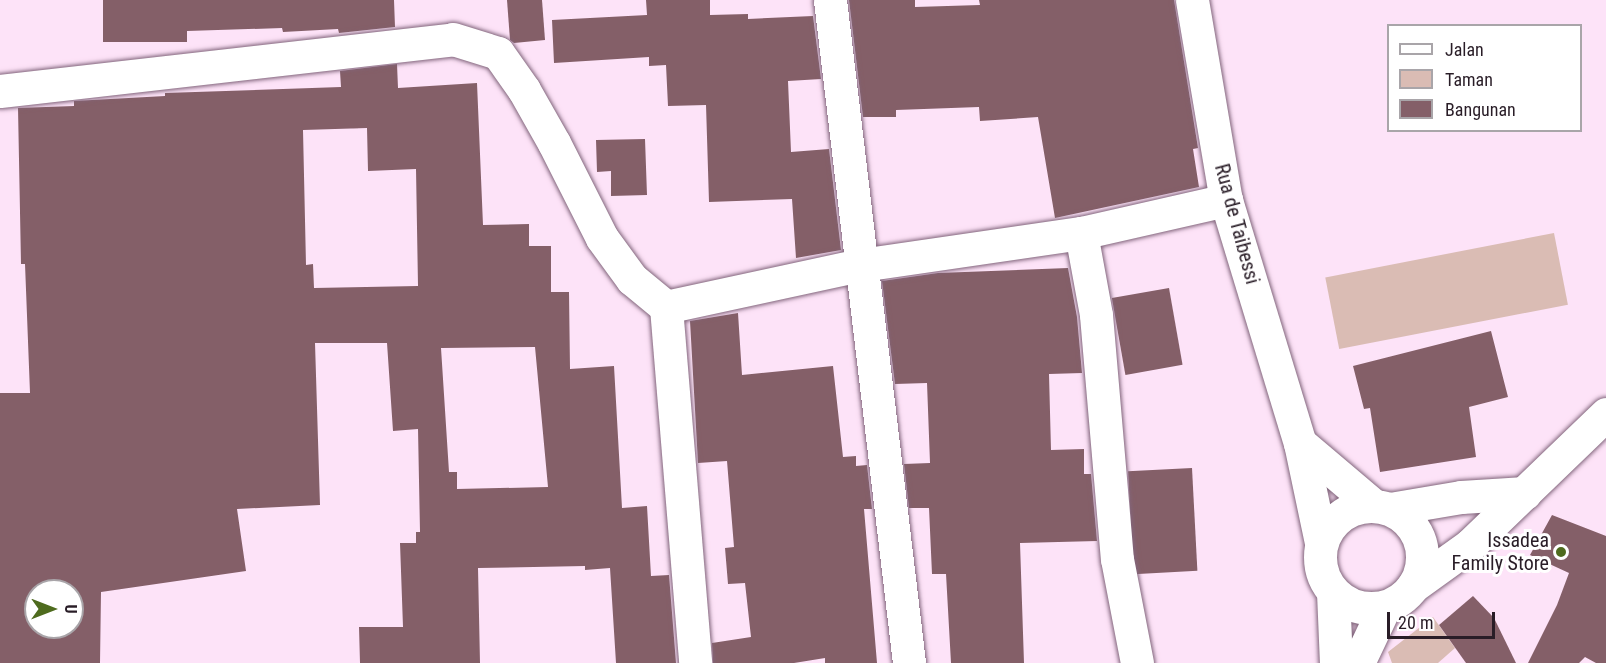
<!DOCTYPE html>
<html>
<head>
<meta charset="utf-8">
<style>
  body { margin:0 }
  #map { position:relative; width:1606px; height:663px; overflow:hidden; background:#fde3f8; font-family:"Roboto Condensed",sans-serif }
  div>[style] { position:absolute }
  .green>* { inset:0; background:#dabcb4; transform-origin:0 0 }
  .building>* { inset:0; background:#845f68; transform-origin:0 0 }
  .roads { filter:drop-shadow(0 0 2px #82657c) drop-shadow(0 0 2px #82657c) }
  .street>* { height:33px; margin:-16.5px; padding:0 16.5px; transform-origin:16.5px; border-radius:16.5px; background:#fff }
  .secondary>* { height:33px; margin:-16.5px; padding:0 16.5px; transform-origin:16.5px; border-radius:16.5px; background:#fff }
  .secondary>.ring { margin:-16.5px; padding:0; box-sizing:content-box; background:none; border:33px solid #fff; border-radius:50% }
  .dots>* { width:16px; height:16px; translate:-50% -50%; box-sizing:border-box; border:3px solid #fff; border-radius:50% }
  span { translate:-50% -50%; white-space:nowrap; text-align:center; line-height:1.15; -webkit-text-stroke:6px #fff; paint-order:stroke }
  .street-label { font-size:20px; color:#291d27 }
  .poi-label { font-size:20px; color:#291d27 }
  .right { translate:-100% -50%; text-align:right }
  .legend { position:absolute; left:1387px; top:24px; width:195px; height:108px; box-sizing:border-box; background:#fff; border:2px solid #a9a5a9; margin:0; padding:8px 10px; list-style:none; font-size:18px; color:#291d27 }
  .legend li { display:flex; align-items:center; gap:12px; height:30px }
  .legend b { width:30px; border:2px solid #a9a5a9 }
  .north { position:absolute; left:24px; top:579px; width:60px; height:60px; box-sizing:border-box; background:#fff; border:2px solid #a9a5a9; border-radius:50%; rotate:90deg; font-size:16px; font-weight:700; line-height:24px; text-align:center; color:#291d27 }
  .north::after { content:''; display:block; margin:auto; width:21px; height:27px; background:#4e6b1e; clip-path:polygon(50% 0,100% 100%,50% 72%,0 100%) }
  .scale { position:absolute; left:1387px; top:612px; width:108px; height:27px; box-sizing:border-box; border:3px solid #291d27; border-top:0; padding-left:8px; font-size:18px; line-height:21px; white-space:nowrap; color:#291d27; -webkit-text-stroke:4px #fff; paint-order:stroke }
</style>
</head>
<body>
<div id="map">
  <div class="green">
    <i style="left:1554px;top:233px;width:73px;height:233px;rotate:79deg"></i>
    <i style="clip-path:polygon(1433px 617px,1455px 648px,1438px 663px,1392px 663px,1388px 652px)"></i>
  </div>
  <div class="building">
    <i style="clip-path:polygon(103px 0,394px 0,395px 27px,339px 33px,338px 29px,283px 32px,282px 28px,187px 31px,187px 42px,103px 42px)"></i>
    <i style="clip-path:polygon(507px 0,542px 0,545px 40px,514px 43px,510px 40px)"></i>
    <i style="clip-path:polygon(646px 0,710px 0,710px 15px,748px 14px,748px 19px,813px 16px,821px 79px,788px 81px,791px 152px,829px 149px,841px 250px,796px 258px,792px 199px,709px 202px,706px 105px,668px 106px,666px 65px,649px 66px,649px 57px,554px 63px,552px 20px,647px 15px)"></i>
    <i style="clip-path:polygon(849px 0,915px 0,915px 7px,980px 5px,979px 0,1174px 0,1198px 148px,1193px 149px,1199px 187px,1055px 218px,1038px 117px,980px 121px,979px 107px,896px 110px,896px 117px,863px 117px)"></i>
    <i style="clip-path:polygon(evenodd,397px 64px,398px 88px,477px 83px,483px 225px,529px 224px,529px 246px,551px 246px,551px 292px,569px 292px,570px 369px,614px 366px,622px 508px,647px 506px,651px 576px,669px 575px,676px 663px,616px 663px,610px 568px,585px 570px,585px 566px,478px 568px,480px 663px,360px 663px,359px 627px,403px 627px,400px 543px,416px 543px,416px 532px,420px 532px,418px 429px,393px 431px,387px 343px,315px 343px,320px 505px,237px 509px,246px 571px,101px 592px,100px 663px,0 663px,0 393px,30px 393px,25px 264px,21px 264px,18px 108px,74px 106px,74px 101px,165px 96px,165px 93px,341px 87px,340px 71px,397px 64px,367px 128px,368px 171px,416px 169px,418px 286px,314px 288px,313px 264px,306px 265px,303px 130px,367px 128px,397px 64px,535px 347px,548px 487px,457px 489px,457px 472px,449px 472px,441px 348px,535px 347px,397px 64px,36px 591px,72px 591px,72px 627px,36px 627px,36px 591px)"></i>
    <i style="clip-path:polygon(645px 139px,647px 195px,611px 196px,611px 171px,597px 172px,596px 140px)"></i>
    <i style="clip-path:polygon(1068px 268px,1077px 317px,1082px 373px,1049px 374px,1051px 450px,1084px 449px,1084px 474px,1091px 474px,1097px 541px,1020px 543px,1024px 663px,951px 663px,946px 574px,932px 574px,929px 508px,909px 508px,904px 464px,930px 463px,927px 383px,895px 384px,882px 281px,938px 273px)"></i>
    <i style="left:1169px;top:288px;width:78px;height:58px;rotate:80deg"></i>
    <i style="clip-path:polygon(738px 313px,742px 375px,833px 366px,843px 457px,856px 456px,856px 466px,867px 465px,872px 509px,864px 509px,877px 663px,825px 663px,825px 658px,794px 663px,713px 663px,712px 643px,751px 637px,745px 583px,728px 584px,725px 548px,734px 547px,727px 461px,698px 463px,690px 321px)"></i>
    <i style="clip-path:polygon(1491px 331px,1508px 397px,1469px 407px,1476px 457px,1380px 472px,1370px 408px,1364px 409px,1353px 366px)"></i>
    <i style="left:1192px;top:468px;width:103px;height:64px;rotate:87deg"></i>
    <i style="clip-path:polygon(1552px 515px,1606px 536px,1606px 663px,1596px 663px,1585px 657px,1579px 663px,1528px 663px,1557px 605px,1569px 573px,1530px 555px)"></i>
    <i style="clip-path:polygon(1473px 596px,1494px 618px,1516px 663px,1466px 663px,1439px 625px)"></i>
  </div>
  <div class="roads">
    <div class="street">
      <i style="left:830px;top:0;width:668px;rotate:83.2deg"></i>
      <i style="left:0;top:91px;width:456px;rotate:-6.5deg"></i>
      <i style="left:453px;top:39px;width:47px;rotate:17.3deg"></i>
      <i style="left:498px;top:53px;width:45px;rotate:54.9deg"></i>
      <i style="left:524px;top:90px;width:61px;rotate:60.5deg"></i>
      <i style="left:554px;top:143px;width:106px;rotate:63.2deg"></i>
      <i style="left:602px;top:238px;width:51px;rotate:53.8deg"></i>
      <i style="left:632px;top:279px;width:44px;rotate:39.5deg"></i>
      <i style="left:666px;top:307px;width:199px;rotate:-12.2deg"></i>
      <i style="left:861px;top:265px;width:222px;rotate:-8.3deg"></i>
      <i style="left:1081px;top:233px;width:149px;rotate:-12.8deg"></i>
      <i style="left:1081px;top:233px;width:83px;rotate:79.6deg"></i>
      <i style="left:1096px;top:315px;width:245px;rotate:85.1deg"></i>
      <i style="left:1117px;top:559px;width:106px;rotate:79.1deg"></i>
      <i style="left:666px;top:307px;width:357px;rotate:85.3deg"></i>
    </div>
    <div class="secondary">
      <i style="left:1192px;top:0;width:203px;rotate:80.4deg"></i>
      <i style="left:1226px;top:200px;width:254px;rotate:73.1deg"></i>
      <i style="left:1300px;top:443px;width:102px;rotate:78.1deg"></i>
      <i style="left:1300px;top:443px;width:96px;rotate:40.3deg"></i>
      <i class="ring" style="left:1320px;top:506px;width:69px;height:69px"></i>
      <i style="left:1390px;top:509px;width:72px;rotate:-9.6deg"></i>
      <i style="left:1461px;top:497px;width:64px;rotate:-3.6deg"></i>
      <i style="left:1413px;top:586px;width:70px;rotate:-35.7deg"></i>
      <i style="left:1470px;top:545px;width:189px;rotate:-43.9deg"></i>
      <i style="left:1333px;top:592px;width:71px;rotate:87.6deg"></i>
      <i style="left:1358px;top:663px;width:61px;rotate:-64.7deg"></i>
    </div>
  </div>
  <div class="dots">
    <i style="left:1561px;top:552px;background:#4e6b1e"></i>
  </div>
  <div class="street-label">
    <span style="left:1237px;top:224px;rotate:75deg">Rua de Taibessi</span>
  </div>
  <div class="poi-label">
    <span class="right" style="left:1549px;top:552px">Issadea<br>Family Store</span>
  </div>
  <ul class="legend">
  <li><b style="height:8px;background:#fff"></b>Jalan</li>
  <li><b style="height:16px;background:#dabcb4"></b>Taman</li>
  <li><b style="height:16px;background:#845f68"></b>Bangunan</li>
  </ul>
  <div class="north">U</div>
  <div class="scale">20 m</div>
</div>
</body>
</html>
